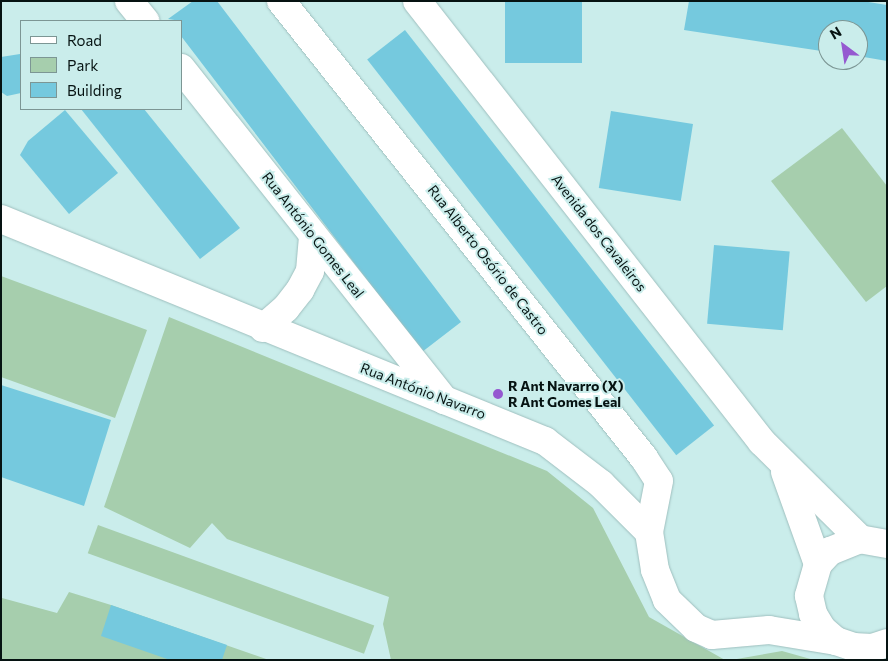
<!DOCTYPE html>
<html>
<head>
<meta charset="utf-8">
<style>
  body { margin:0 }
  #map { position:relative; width:888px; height:661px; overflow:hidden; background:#caedeb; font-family:Commissioner,sans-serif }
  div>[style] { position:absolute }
  .green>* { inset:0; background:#a6cead; transform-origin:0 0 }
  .building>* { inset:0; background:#75c9de; transform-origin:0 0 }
  .roads { filter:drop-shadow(0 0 1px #9ebfbe) drop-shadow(0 0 1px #9ebfbe) }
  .minor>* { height:28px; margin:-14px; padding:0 14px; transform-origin:14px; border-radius:14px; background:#fff }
  .dots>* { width:14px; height:14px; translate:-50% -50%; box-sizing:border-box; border:2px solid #caedeb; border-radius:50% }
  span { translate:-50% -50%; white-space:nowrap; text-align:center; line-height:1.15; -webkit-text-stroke:4px #caedeb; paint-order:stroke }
  .street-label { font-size:14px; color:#061312 }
  .poi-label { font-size:14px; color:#061312; font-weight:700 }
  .left { translate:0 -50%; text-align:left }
  .frame { position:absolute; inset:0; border:2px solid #061312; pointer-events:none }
  .legend { position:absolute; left:20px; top:20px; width:162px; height:90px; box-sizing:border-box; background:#caedeb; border:1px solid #7c9694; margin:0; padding:6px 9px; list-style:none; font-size:15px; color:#061312 }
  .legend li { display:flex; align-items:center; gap:10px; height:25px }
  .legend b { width:25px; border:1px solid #7c9694 }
  .north { position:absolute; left:818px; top:20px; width:50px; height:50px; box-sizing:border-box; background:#caedeb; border:1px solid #7c9694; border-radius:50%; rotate:329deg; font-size:14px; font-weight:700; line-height:20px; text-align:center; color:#061312 }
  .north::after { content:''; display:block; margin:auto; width:18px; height:22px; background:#9559d0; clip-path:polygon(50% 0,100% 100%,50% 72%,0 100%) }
</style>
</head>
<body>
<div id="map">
  <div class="green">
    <i style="clip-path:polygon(842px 128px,887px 186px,887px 286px,866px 302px,771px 181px)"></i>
    <i style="clip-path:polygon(1px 276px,147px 330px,115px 418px,1px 377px)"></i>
    <i style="clip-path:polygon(169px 317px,547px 471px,593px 508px,649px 617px,725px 660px,391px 660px,383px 624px,389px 597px,227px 539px,212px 523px,190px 548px,104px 507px)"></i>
    <i style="left:98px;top:525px;width:294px;height:30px;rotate:20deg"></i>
    <i style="clip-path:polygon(69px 592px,111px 605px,269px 660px,1px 660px,2px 598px,57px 613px)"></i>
    <i style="clip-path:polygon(782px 651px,814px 660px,731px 660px)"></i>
  </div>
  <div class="building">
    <i style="clip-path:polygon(193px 1px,217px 1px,461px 322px,422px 352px,181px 36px,181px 21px,168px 19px)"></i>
    <i style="left:505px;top:1px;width:77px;height:62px"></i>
    <i style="clip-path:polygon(689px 1px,862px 1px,887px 5px,887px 61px,858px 56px,858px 30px,828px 30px,828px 52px,684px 30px)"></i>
    <i style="left:405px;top:30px;width:502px;height:48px;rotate:52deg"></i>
    <i style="clip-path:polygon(20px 54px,21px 93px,7px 96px,1px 92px,1px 57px)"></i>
    <i style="clip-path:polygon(81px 109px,144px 109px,240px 228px,200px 259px)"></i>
    <i style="clip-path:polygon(65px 110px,118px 173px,69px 214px,20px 155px,28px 141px)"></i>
    <i style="left:611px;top:111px;width:83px;height:78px;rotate:9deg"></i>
    <i style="left:714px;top:245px;width:76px;height:79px;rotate:5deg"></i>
    <i style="clip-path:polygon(1px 385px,111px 420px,84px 506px,1px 477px)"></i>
    <i style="clip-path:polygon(111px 605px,227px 645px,222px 660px,170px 660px,101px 636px)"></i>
  </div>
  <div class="roads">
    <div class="minor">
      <i style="left:129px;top:1px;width:26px;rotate:51deg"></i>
      <i style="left:281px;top:1px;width:584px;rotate:51.54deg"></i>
      <i style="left:644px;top:458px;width:27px;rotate:57deg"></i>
      <i style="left:659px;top:481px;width:52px;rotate:101.1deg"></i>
      <i style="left:417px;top:1px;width:560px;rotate:51.96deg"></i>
      <i style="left:762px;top:442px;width:138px;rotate:44.7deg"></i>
      <i style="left:181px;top:68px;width:424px;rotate:51.6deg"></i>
      <i style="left:1px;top:219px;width:588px;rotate:22.2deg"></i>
      <i style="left:545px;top:441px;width:71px;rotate:37.5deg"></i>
      <i style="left:601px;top:484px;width:68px;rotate:45deg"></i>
      <i style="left:649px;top:532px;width:38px;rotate:81deg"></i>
      <i style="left:655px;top:570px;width:32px;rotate:68deg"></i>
      <i style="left:667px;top:600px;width:40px;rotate:44deg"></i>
      <i style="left:696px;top:628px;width:17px;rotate:24deg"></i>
      <i style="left:712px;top:635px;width:57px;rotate:-5deg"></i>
      <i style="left:769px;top:630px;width:68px;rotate:9.3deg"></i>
      <i style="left:263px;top:328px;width:30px;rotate:-41deg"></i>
      <i style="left:286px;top:308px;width:23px;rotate:-52deg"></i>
      <i style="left:300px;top:290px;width:21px;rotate:-62deg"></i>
      <i style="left:310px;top:271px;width:36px;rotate:-85deg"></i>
      <i style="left:785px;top:472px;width:98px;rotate:70.3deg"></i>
      <i style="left:887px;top:544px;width:27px;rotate:-170deg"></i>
      <i style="left:860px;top:539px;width:32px;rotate:158deg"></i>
      <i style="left:830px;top:551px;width:18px;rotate:133deg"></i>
      <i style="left:818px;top:564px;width:33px;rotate:106deg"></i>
      <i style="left:809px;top:596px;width:18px;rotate:77deg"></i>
      <i style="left:813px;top:614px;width:17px;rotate:59deg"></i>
      <i style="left:822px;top:629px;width:18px;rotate:41deg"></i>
      <i style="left:836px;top:641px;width:18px;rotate:19deg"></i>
      <i style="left:853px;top:647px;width:19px;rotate:3deg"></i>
      <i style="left:872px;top:648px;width:16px;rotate:-18deg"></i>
    </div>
  </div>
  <div class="dots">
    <i style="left:498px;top:394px;background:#9559d0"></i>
  </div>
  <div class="street-label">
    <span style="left:599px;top:233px;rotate:52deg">Avenida dos Cavaleiros</span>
    <span style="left:313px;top:235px;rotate:52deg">Rua António Gomes Leal</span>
    <span style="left:488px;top:260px;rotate:52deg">Rua Alberto Osório de Castro</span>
    <span style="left:423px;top:391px;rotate:21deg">Rua António Navarro</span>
  </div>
  <div class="poi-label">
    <span class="left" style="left:508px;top:394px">R Ant Navarro (X)<br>R Ant Gomes Leal</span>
  </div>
  <div class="frame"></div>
  <ul class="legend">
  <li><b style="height:6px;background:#fff"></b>Road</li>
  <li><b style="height:14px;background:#a6cead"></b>Park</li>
  <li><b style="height:14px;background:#75c9de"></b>Building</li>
  </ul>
  <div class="north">N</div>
</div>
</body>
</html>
